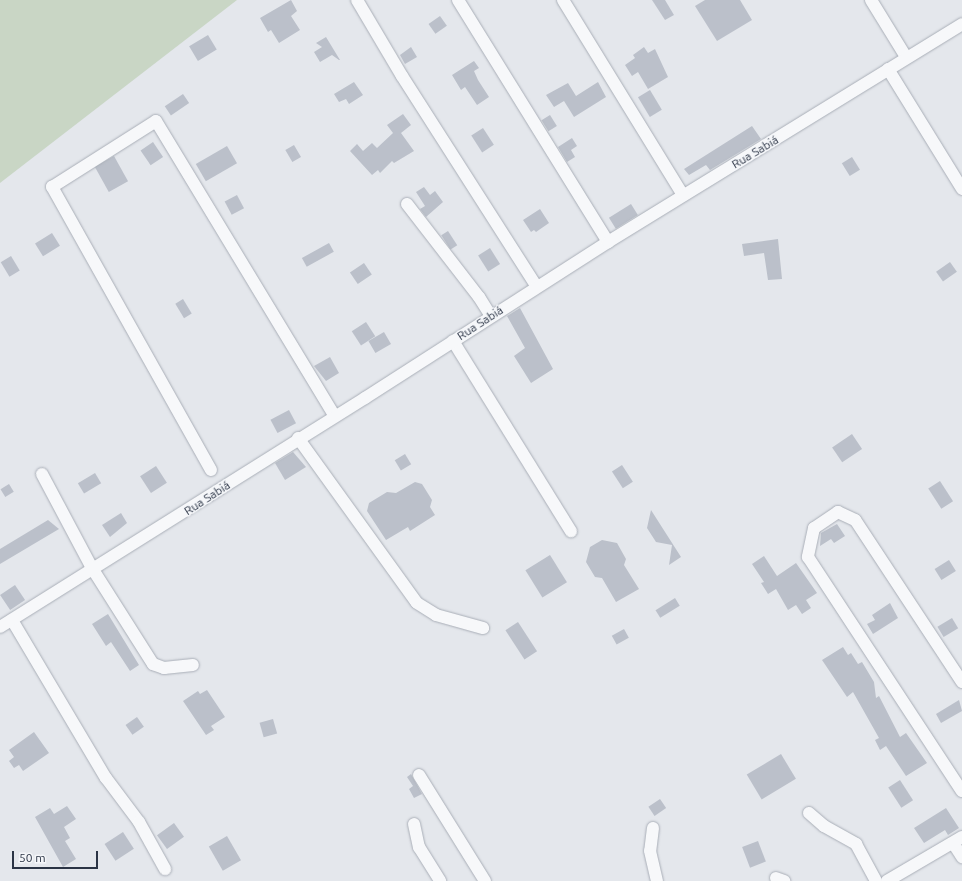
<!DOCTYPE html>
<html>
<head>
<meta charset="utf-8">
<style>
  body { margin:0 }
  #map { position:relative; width:962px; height:881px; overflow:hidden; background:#e4e7ec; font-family:Ubuntu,sans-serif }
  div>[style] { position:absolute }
  .green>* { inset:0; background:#c9d6c5 }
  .building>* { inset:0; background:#bbc0ca; transform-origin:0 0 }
  .roads { filter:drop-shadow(0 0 1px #a9aeb7) drop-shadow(0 0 1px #a9aeb7) }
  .minor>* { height:12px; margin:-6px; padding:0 6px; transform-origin:6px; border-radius:6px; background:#f7f8fa }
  span { translate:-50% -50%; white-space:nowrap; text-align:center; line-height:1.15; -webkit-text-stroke:3px #f4f6f9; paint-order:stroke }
  .street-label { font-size:12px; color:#2b3445 }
  .scale { position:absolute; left:12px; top:851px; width:86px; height:18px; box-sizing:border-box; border:2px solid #2b3445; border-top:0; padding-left:5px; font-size:12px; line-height:14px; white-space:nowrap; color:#2b3445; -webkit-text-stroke:3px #f4f6f9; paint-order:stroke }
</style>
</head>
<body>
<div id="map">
  <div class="green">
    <i style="clip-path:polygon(0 0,237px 0,0 183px)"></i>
  </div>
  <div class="building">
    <i style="clip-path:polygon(291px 0,297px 11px,291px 16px,300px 30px,279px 43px,271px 30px,268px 32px,260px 18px)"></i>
    <i style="clip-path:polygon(652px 0,665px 0,674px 15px,665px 20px)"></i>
    <i style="clip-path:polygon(705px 0,740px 0,752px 20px,717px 41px,695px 6px)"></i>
    <i style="left:440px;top:16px;width:12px;height:14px;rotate:55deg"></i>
    <i style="left:208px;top:35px;width:17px;height:22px;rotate:59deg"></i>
    <i style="clip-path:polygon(326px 37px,340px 60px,339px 60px,332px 55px,320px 62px,314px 52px,322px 47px,316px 43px)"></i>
    <i style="clip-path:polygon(411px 47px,417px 57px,405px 64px,400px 55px)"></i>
    <i style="clip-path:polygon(644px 47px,648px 53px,655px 49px,668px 77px,648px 89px,638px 72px,632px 76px,625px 65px,635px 58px,633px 55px)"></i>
    <i style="clip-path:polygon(474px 61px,479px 68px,474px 71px,478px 80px,489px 97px,477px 105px,465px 87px,461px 90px,452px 75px)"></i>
    <i style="clip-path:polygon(354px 82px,363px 95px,349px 104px,346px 99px,339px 102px,334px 94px)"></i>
    <i style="clip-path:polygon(598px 82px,606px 97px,574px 117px,564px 101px,554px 107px,546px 95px,568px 83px,576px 96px)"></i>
    <i style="left:650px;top:90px;width:23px;height:14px;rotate:59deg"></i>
    <i style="left:183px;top:94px;width:11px;height:22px;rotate:56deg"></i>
    <i style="clip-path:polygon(403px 114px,411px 125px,401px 133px,414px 151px,394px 163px,392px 161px,380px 173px,378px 170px,372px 175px,350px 151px,357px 144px,363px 151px,372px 143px,377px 148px,393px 133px,387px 125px)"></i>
    <i style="left:550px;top:115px;width:13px;height:10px;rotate:58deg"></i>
    <i style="clip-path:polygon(752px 126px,761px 139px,710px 170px,706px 165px,689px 175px,684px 169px)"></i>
    <i style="left:483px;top:128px;width:20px;height:14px;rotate:57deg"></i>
    <i style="clip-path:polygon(572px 138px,577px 146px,571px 150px,575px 157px,567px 162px,558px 147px)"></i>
    <i style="left:153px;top:142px;width:18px;height:15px;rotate:56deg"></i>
    <i style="left:294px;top:145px;width:14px;height:10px;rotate:60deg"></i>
    <i style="left:227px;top:146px;width:20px;height:36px;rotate:60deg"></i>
    <i style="left:114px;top:156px;width:29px;height:22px;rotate:61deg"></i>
    <i style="left:852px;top:157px;width:15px;height:12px;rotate:58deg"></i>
    <i style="clip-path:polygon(424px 187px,430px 195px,435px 191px,443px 202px,426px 217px,420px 209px,425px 206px,416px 192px)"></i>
    <i style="left:237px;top:195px;width:15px;height:14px;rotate:62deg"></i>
    <i style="left:631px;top:204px;width:13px;height:26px;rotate:58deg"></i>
    <i style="clip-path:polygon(540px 209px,549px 223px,536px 232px,534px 230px,531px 232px,523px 220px)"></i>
    <i style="left:448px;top:231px;width:17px;height:8px;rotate:57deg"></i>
    <i style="left:52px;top:233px;width:15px;height:20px;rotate:58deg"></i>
    <i style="clip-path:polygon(778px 239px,782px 279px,768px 280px,764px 253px,744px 256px,742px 244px)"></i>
    <i style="left:329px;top:243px;width:10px;height:31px;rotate:61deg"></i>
    <i style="left:490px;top:248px;width:19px;height:14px;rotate:58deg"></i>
    <i style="left:11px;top:256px;width:17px;height:12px;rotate:59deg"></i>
    <i style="left:950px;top:262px;width:12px;height:17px;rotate:55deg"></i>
    <i style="left:364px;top:263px;width:14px;height:17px;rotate:56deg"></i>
    <i style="left:183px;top:299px;width:17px;height:9px;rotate:59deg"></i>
    <i style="clip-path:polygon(520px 308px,553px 369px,531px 383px,514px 356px,525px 348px,507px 316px)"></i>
    <i style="left:366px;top:322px;width:17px;height:17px;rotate:57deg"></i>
    <i style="left:384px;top:332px;width:14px;height:18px;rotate:60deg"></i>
    <i style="clip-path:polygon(330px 357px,339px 373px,326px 381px,314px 366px)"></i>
    <i style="left:289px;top:410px;width:15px;height:21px;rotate:62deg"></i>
    <i style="left:852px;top:434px;width:18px;height:24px;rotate:56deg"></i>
    <i style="clip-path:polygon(293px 452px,306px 467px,285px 480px,275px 463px)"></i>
    <i style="left:405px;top:454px;width:12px;height:12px;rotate:59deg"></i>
    <i style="left:622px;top:465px;width:20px;height:12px;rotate:57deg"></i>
    <i style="left:156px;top:466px;width:20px;height:19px;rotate:57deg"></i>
    <i style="left:95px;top:473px;width:12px;height:20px;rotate:59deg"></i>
    <i style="left:940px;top:481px;width:24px;height:14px;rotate:57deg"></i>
    <i style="clip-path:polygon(415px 482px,422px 484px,432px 500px,430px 507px,435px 515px,410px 531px,408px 527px,386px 540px,367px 511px,369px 503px,387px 492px,396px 493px)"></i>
    <i style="left:9px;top:484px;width:9px;height:10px;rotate:58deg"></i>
    <i style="clip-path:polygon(651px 510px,681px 557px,669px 565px,672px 545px,656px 542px,647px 528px)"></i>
    <i style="clip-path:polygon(121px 513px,127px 523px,110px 537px,102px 525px)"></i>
    <i style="clip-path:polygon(48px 520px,59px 529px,0 564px,0 549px)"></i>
    <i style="clip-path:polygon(837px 524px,845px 536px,834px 543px,831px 539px,820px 546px,821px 533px)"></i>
    <i style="clip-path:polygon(602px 540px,617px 543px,626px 559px,624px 565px,639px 589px,616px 602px,602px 578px,595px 577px,586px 562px,590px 547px)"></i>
    <i style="left:550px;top:555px;width:32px;height:29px;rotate:58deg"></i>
    <i style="clip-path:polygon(764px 556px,777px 576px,796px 563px,817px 593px,806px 600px,811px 608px,802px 614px,796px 605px,788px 610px,776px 589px,768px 594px,761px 583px,764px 582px,752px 564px)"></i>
    <i style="left:949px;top:560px;width:13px;height:17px;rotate:58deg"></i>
    <i style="left:15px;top:585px;width:18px;height:18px;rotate:56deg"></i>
    <i style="left:675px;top:598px;width:9px;height:23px;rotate:58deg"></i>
    <i style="clip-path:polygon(890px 603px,898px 618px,873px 634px,867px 624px,875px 620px,872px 615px)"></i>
    <i style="clip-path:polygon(108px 614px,139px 665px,130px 671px,111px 642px,106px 646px,92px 624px)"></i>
    <i style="left:952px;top:618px;width:12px;height:17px;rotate:59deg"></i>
    <i style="left:518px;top:622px;width:35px;height:15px;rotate:57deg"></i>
    <i style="left:624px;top:629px;width:10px;height:14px;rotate:61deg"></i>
    <i style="clip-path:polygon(843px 647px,848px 655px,851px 653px,858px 664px,862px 662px,874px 682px,876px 698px,879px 696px,900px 737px,906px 733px,927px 763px,906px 776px,886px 746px,880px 750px,875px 740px,879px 738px,853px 692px,847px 697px,822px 660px)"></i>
    <i style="clip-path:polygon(207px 690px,225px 717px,211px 726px,214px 730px,206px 735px,183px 701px,198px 691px,200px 694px)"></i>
    <i style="clip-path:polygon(959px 700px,962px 711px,941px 723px,936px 714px)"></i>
    <i style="left:137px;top:717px;width:12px;height:14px;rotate:55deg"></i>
    <i style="left:273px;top:719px;width:15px;height:14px;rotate:74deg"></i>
    <i style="clip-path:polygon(34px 732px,49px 753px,23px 771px,19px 765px,14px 768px,9px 761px,14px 757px,9px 750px)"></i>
    <i style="left:781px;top:754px;width:29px;height:40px;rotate:59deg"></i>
    <i style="clip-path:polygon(411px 774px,422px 794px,414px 798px,409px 789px,413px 786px,407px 777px)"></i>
    <i style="left:900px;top:780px;width:24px;height:14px;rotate:57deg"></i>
    <i style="left:660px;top:799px;width:11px;height:14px;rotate:56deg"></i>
    <i style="clip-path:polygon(67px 806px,76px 819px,64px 827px,70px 838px,65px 841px,76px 859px,63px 867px,35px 817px,50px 808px,54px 814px)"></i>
    <i style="clip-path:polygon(946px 808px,959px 828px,948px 835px,945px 830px,924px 843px,914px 828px)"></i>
    <i style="left:174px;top:823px;width:17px;height:21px;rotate:54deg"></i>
    <i style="left:123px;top:832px;width:20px;height:22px;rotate:57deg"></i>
    <i style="left:227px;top:836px;width:28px;height:21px;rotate:60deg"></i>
    <i style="left:758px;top:841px;width:22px;height:17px;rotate:69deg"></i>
  </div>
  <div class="roads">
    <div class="minor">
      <i style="left:357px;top:0;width:88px;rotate:59.4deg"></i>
      <i style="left:402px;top:76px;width:250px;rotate:57.4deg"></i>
      <i style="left:458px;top:0;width:285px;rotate:58.2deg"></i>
      <i style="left:563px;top:0;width:229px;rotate:58.4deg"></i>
      <i style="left:871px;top:0;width:67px;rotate:58.4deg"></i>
      <i style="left:888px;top:69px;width:141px;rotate:58.3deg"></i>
      <i style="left:407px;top:204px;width:118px;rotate:52.3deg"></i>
      <i style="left:479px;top:297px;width:22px;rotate:58deg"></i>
      <i style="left:453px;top:341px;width:224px;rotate:58.2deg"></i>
      <i style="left:298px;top:438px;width:203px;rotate:54.2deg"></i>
      <i style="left:417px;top:603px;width:22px;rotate:32deg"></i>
      <i style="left:436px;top:615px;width:49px;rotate:15.5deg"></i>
      <i style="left:211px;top:470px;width:325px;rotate:-119.3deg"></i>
      <i style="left:52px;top:187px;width:123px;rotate:-32.4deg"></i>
      <i style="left:156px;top:121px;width:345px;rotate:58.8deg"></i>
      <i style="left:42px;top:474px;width:106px;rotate:62deg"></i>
      <i style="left:92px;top:568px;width:114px;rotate:57.6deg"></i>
      <i style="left:153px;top:664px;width:12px;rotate:20deg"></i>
      <i style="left:164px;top:668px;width:29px;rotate:-6deg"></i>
      <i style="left:12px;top:620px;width:184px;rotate:59.3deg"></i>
      <i style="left:106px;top:778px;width:55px;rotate:53.1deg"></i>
      <i style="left:139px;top:822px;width:54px;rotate:61deg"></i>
      <i style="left:0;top:627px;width:431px;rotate:-32.1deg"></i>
      <i style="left:365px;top:398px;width:289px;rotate:-32.7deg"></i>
      <i style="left:608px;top:242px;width:416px;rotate:-31.6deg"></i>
      <i style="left:962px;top:682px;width:194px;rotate:-123.4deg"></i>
      <i style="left:855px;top:520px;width:19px;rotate:-155deg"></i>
      <i style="left:838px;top:512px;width:29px;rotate:146deg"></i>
      <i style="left:814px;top:528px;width:30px;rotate:102deg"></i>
      <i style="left:808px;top:557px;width:280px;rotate:56.7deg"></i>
      <i style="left:419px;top:775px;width:125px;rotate:58.1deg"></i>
      <i style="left:809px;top:813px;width:20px;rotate:41deg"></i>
      <i style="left:824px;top:826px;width:37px;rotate:29deg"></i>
      <i style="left:856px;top:844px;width:42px;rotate:61.6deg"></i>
      <i style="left:414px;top:824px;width:24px;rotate:78deg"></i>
      <i style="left:419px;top:847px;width:40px;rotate:58deg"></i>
      <i style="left:653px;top:828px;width:23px;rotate:97deg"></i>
      <i style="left:650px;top:851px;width:31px;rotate:77deg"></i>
      <i style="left:953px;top:843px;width:17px;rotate:57deg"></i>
      <i style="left:776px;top:878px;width:9px;rotate:21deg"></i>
      <i style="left:887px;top:881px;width:87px;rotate:-30.4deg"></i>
    </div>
  </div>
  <div class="street-label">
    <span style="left:755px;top:152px;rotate:-31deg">Rua Sabiá</span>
    <span style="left:480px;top:323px;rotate:-33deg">Rua Sabiá</span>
    <span style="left:207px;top:498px;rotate:-33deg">Rua Sabiá</span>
  </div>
  <div class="scale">50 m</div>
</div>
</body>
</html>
